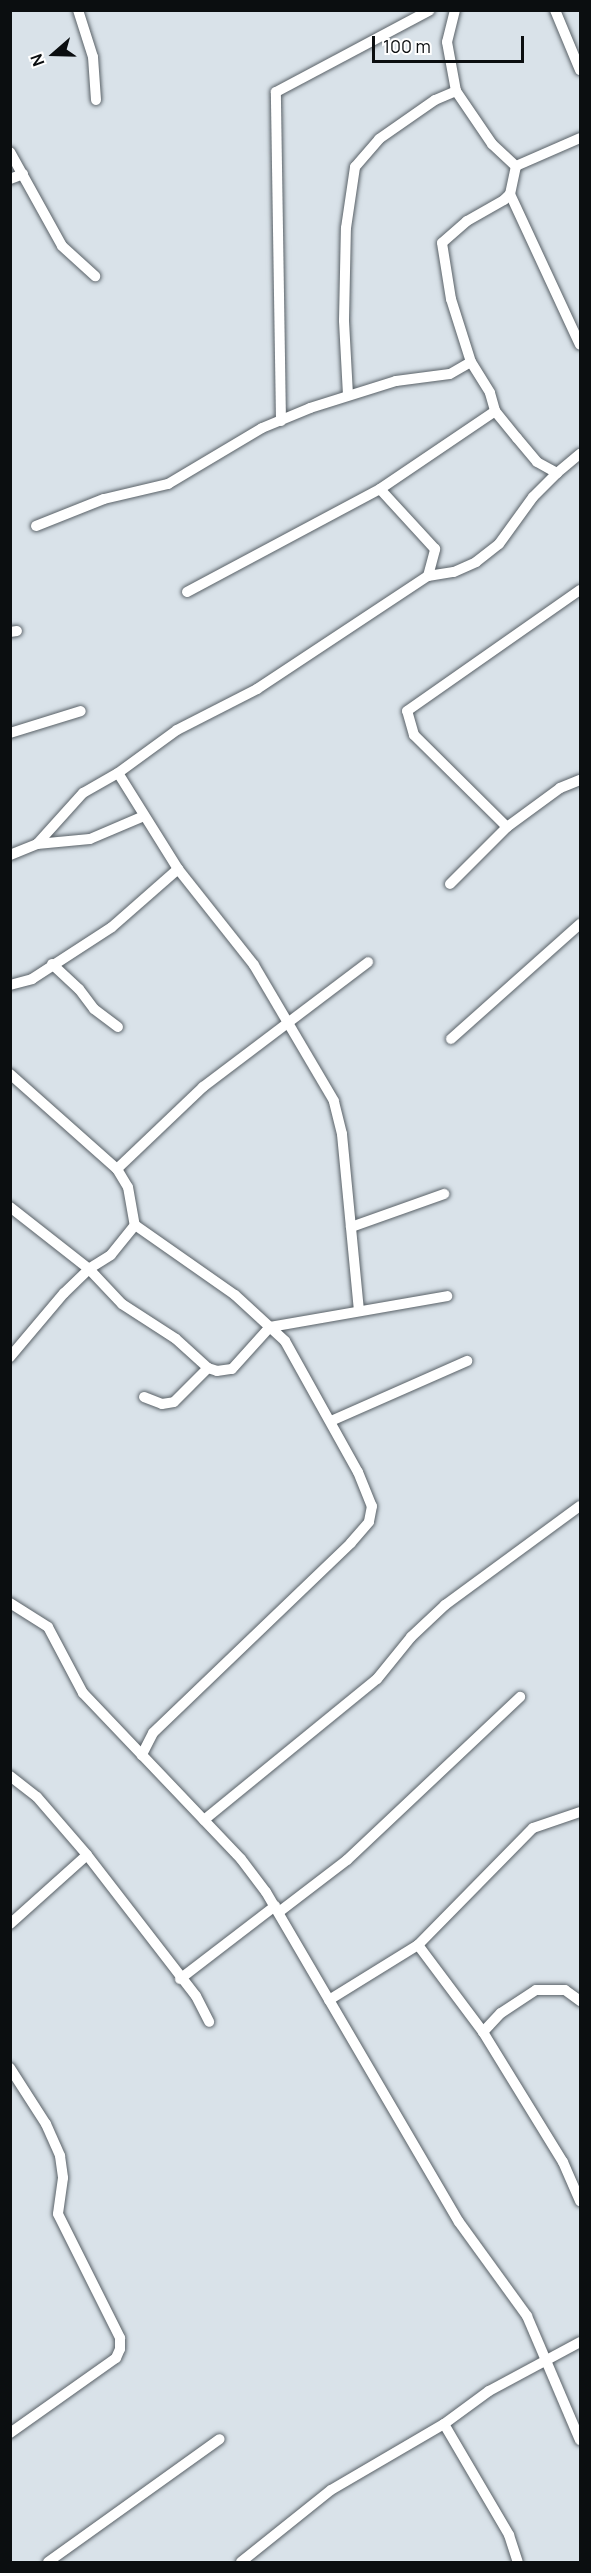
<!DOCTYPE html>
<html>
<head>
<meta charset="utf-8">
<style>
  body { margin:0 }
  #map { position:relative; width:591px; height:2573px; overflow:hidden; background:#d9e2e9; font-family:Manrope,sans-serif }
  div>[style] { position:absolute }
  .roads { filter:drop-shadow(0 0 2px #596167) drop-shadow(0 0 2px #596167) }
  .minor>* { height:10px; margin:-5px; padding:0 5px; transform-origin:5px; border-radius:5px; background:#fff }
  span { translate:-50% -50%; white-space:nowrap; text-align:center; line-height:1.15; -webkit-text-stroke:5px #fff; paint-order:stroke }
  .frame { position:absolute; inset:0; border:12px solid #0b0e10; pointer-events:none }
  .north { position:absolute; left:24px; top:24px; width:60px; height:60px; -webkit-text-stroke:4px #fff; paint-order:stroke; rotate:250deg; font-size:16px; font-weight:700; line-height:24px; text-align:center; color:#0b0e10 }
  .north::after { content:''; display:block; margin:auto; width:21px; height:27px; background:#0b0e10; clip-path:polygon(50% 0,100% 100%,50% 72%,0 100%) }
  .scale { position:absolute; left:372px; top:36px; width:152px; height:27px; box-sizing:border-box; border:3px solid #0b0e10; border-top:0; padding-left:8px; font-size:18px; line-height:21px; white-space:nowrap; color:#0b0e10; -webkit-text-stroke:4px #fff; paint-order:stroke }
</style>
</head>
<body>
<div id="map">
  <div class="roads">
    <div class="minor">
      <i style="left:78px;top:10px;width:49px;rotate:72.3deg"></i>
      <i style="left:93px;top:57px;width:43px;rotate:86deg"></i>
      <i style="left:455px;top:10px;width:33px;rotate:104deg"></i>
      <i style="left:447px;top:42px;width:50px;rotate:79.6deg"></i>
      <i style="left:456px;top:91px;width:64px;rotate:55.8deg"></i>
      <i style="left:492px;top:144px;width:33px;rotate:43deg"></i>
      <i style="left:555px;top:10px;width:65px;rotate:67.4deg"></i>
      <i style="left:10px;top:152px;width:107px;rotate:61deg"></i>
      <i style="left:62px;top:246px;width:45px;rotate:42.3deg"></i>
      <i style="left:516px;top:166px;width:29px;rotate:102deg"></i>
      <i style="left:510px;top:194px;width:8px;rotate:135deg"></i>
      <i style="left:504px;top:200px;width:43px;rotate:150.4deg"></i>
      <i style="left:467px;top:221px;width:33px;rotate:139deg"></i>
      <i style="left:442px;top:243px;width:57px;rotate:80.9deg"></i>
      <i style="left:451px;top:299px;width:66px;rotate:72.4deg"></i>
      <i style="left:471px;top:362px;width:36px;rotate:58deg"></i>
      <i style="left:490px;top:393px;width:19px;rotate:74deg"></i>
      <i style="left:495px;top:411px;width:35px;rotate:51deg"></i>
      <i style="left:517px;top:438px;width:31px;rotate:50deg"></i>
      <i style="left:537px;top:462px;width:23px;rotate:29deg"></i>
      <i style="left:557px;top:473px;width:30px;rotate:-40deg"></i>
      <i style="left:516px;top:166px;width:70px;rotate:-23.6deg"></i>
      <i style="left:10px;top:179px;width:14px;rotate:-21deg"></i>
      <i style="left:510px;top:194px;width:166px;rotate:65.1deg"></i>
      <i style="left:348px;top:395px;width:75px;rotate:-93.1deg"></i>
      <i style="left:344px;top:320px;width:92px;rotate:-88.8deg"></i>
      <i style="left:346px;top:228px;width:62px;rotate:-81.6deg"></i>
      <i style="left:355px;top:167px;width:37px;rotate:-49deg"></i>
      <i style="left:379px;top:139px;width:68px;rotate:-34.9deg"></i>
      <i style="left:435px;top:100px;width:23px;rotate:-23deg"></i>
      <i style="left:281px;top:421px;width:329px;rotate:-90.9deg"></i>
      <i style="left:276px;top:92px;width:174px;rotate:-28deg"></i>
      <i style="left:36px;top:526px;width:73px;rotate:-21.7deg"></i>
      <i style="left:104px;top:499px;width:66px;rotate:-13.2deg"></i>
      <i style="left:168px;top:484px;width:109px;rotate:-30.8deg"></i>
      <i style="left:262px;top:428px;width:52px;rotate:-22.6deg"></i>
      <i style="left:310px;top:408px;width:90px;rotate:-17.4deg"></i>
      <i style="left:396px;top:381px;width:54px;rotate:-7.4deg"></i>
      <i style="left:450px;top:374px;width:24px;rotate:-30deg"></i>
      <i style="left:428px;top:576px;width:26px;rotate:-9deg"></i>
      <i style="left:454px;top:572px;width:24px;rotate:-24deg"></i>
      <i style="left:476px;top:562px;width:29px;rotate:-38deg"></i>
      <i style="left:499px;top:544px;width:58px;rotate:-54.1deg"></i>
      <i style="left:533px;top:497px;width:34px;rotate:-45deg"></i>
      <i style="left:187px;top:592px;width:219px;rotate:-28.1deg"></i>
      <i style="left:380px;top:489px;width:139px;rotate:-34.1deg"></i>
      <i style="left:10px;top:632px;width:7px;rotate:-8deg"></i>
      <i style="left:10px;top:733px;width:74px;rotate:-17.2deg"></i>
      <i style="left:507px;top:827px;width:131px;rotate:-135.3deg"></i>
      <i style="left:414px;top:735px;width:25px;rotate:-106deg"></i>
      <i style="left:407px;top:711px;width:211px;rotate:-35deg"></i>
      <i style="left:37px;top:844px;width:69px;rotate:-48deg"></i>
      <i style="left:83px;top:793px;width:40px;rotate:-29.7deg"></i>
      <i style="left:10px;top:855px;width:29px;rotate:-22deg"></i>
      <i style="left:37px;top:844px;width:53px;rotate:-5.4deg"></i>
      <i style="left:90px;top:839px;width:59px;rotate:-23.1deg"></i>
      <i style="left:450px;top:884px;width:81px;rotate:-45deg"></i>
      <i style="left:507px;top:827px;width:66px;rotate:-36.3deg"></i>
      <i style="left:560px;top:788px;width:22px;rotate:-22deg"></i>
      <i style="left:52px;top:964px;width:37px;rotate:43deg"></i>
      <i style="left:79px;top:989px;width:25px;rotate:53deg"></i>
      <i style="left:94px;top:1009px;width:30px;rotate:37deg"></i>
      <i style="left:10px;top:985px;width:23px;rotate:-15deg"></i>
      <i style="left:32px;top:979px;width:95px;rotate:-33deg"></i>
      <i style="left:112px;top:927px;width:88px;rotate:-41.3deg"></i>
      <i style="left:451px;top:1039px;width:173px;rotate:-41.7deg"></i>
      <i style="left:10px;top:1074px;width:143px;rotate:41.6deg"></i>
      <i style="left:117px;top:1169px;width:21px;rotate:59deg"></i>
      <i style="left:128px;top:1187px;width:39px;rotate:80deg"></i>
      <i style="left:135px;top:1225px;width:38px;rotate:129deg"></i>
      <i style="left:111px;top:1255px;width:26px;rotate:148deg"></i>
      <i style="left:89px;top:1269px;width:35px;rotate:136deg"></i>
      <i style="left:64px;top:1293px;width:84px;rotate:130.2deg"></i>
      <i style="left:117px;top:1169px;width:119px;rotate:-43.6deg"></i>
      <i style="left:203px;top:1087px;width:207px;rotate:-37.1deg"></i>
      <i style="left:10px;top:1207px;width:100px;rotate:38.1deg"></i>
      <i style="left:89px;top:1269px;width:48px;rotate:46.7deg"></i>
      <i style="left:122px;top:1304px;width:64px;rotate:32.9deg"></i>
      <i style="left:176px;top:1339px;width:43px;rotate:42.2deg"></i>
      <i style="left:208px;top:1368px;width:9px;rotate:18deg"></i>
      <i style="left:217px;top:1371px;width:15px;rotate:-8deg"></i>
      <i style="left:232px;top:1369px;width:57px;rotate:-47.9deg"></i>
      <i style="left:270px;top:1327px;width:180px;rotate:-9.9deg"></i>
      <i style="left:135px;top:1225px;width:122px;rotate:35deg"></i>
      <i style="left:235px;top:1295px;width:68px;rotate:42.6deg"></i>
      <i style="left:285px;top:1341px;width:150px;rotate:60.9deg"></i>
      <i style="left:358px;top:1472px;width:37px;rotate:68deg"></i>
      <i style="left:372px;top:1506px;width:16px;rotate:101deg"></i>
      <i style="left:369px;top:1522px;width:28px;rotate:131deg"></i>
      <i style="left:351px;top:1543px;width:274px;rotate:136.2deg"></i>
      <i style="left:153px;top:1733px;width:25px;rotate:117deg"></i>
      <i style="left:351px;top:1227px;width:99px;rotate:-19.5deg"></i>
      <i style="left:359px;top:1311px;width:178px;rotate:-95.5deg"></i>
      <i style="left:342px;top:1134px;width:34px;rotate:-104deg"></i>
      <i style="left:334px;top:1101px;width:158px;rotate:-120.5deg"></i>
      <i style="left:254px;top:965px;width:122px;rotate:-128.4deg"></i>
      <i style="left:178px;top:869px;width:113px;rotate:-122deg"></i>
      <i style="left:118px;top:773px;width:73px;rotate:-36.1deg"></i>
      <i style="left:177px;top:730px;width:90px;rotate:-27.1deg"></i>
      <i style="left:257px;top:689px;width:205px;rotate:-33.5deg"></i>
      <i style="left:428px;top:576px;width:28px;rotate:-75deg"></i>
      <i style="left:435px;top:549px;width:81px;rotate:-132.5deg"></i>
      <i style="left:144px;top:1397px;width:19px;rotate:21deg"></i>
      <i style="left:162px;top:1404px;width:12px;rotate:-9deg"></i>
      <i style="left:174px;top:1402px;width:48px;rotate:-45deg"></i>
      <i style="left:331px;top:1421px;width:149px;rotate:-23.8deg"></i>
      <i style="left:10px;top:1603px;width:45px;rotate:32.3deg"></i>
      <i style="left:48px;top:1627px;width:75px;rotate:62.1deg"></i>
      <i style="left:83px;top:1693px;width:229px;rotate:46.4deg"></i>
      <i style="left:241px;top:1859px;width:41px;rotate:52.9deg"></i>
      <i style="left:266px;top:1892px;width:382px;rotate:59.7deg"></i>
      <i style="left:459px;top:2222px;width:116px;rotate:54.1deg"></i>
      <i style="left:527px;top:2316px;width:135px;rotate:66.9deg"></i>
      <i style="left:10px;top:1776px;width:34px;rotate:38deg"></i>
      <i style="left:37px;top:1797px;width:77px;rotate:49.2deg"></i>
      <i style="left:87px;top:1855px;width:178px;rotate:52.3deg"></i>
      <i style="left:196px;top:1996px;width:29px;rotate:63deg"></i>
      <i style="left:204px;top:1820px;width:223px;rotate:-39.2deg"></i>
      <i style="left:377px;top:1679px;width:54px;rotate:-51deg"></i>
      <i style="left:411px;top:1637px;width:47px;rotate:-43.3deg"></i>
      <i style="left:445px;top:1605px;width:167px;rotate:-36.3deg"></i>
      <i style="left:279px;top:1912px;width:86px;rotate:-37.4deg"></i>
      <i style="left:347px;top:1860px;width:238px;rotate:-43.3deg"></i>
      <i style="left:10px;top:1924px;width:103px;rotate:-41.9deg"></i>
      <i style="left:418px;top:1945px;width:109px;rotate:53.2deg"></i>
      <i style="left:483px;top:2032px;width:153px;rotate:58.4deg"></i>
      <i style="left:563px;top:2162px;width:43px;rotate:66.4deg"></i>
      <i style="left:180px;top:1979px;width:120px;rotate:-37.5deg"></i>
      <i style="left:329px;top:2000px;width:105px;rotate:-31.7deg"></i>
      <i style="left:418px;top:1945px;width:164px;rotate:-45.5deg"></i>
      <i style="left:533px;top:1828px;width:50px;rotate:-18.8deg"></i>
      <i style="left:483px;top:2032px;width:26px;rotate:-47deg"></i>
      <i style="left:501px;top:2013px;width:42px;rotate:-33.3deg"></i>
      <i style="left:536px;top:1990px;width:29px"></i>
      <i style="left:565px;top:1990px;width:19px;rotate:36deg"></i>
      <i style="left:10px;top:2068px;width:67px;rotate:57.3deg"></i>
      <i style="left:46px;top:2124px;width:35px;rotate:66deg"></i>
      <i style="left:60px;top:2156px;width:22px;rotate:82deg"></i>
      <i style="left:63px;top:2178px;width:36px;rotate:98deg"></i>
      <i style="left:58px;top:2214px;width:139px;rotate:63.4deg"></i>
      <i style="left:120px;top:2338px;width:11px;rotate:90deg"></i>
      <i style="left:120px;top:2349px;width:10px;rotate:114deg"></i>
      <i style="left:116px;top:2358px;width:130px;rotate:144.7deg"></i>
      <i style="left:444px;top:2424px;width:129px;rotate:59.6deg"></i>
      <i style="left:509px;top:2535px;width:28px;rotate:72deg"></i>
      <i style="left:48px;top:2562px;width:211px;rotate:-35.6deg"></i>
      <i style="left:241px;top:2562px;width:115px;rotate:-38.7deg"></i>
      <i style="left:331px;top:2490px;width:131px;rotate:-30.3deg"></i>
      <i style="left:444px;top:2424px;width:56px;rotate:-36.3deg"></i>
      <i style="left:489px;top:2391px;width:103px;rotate:-28.3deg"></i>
    </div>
  </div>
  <div class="frame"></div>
  <div class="north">N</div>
  <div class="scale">100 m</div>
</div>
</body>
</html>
